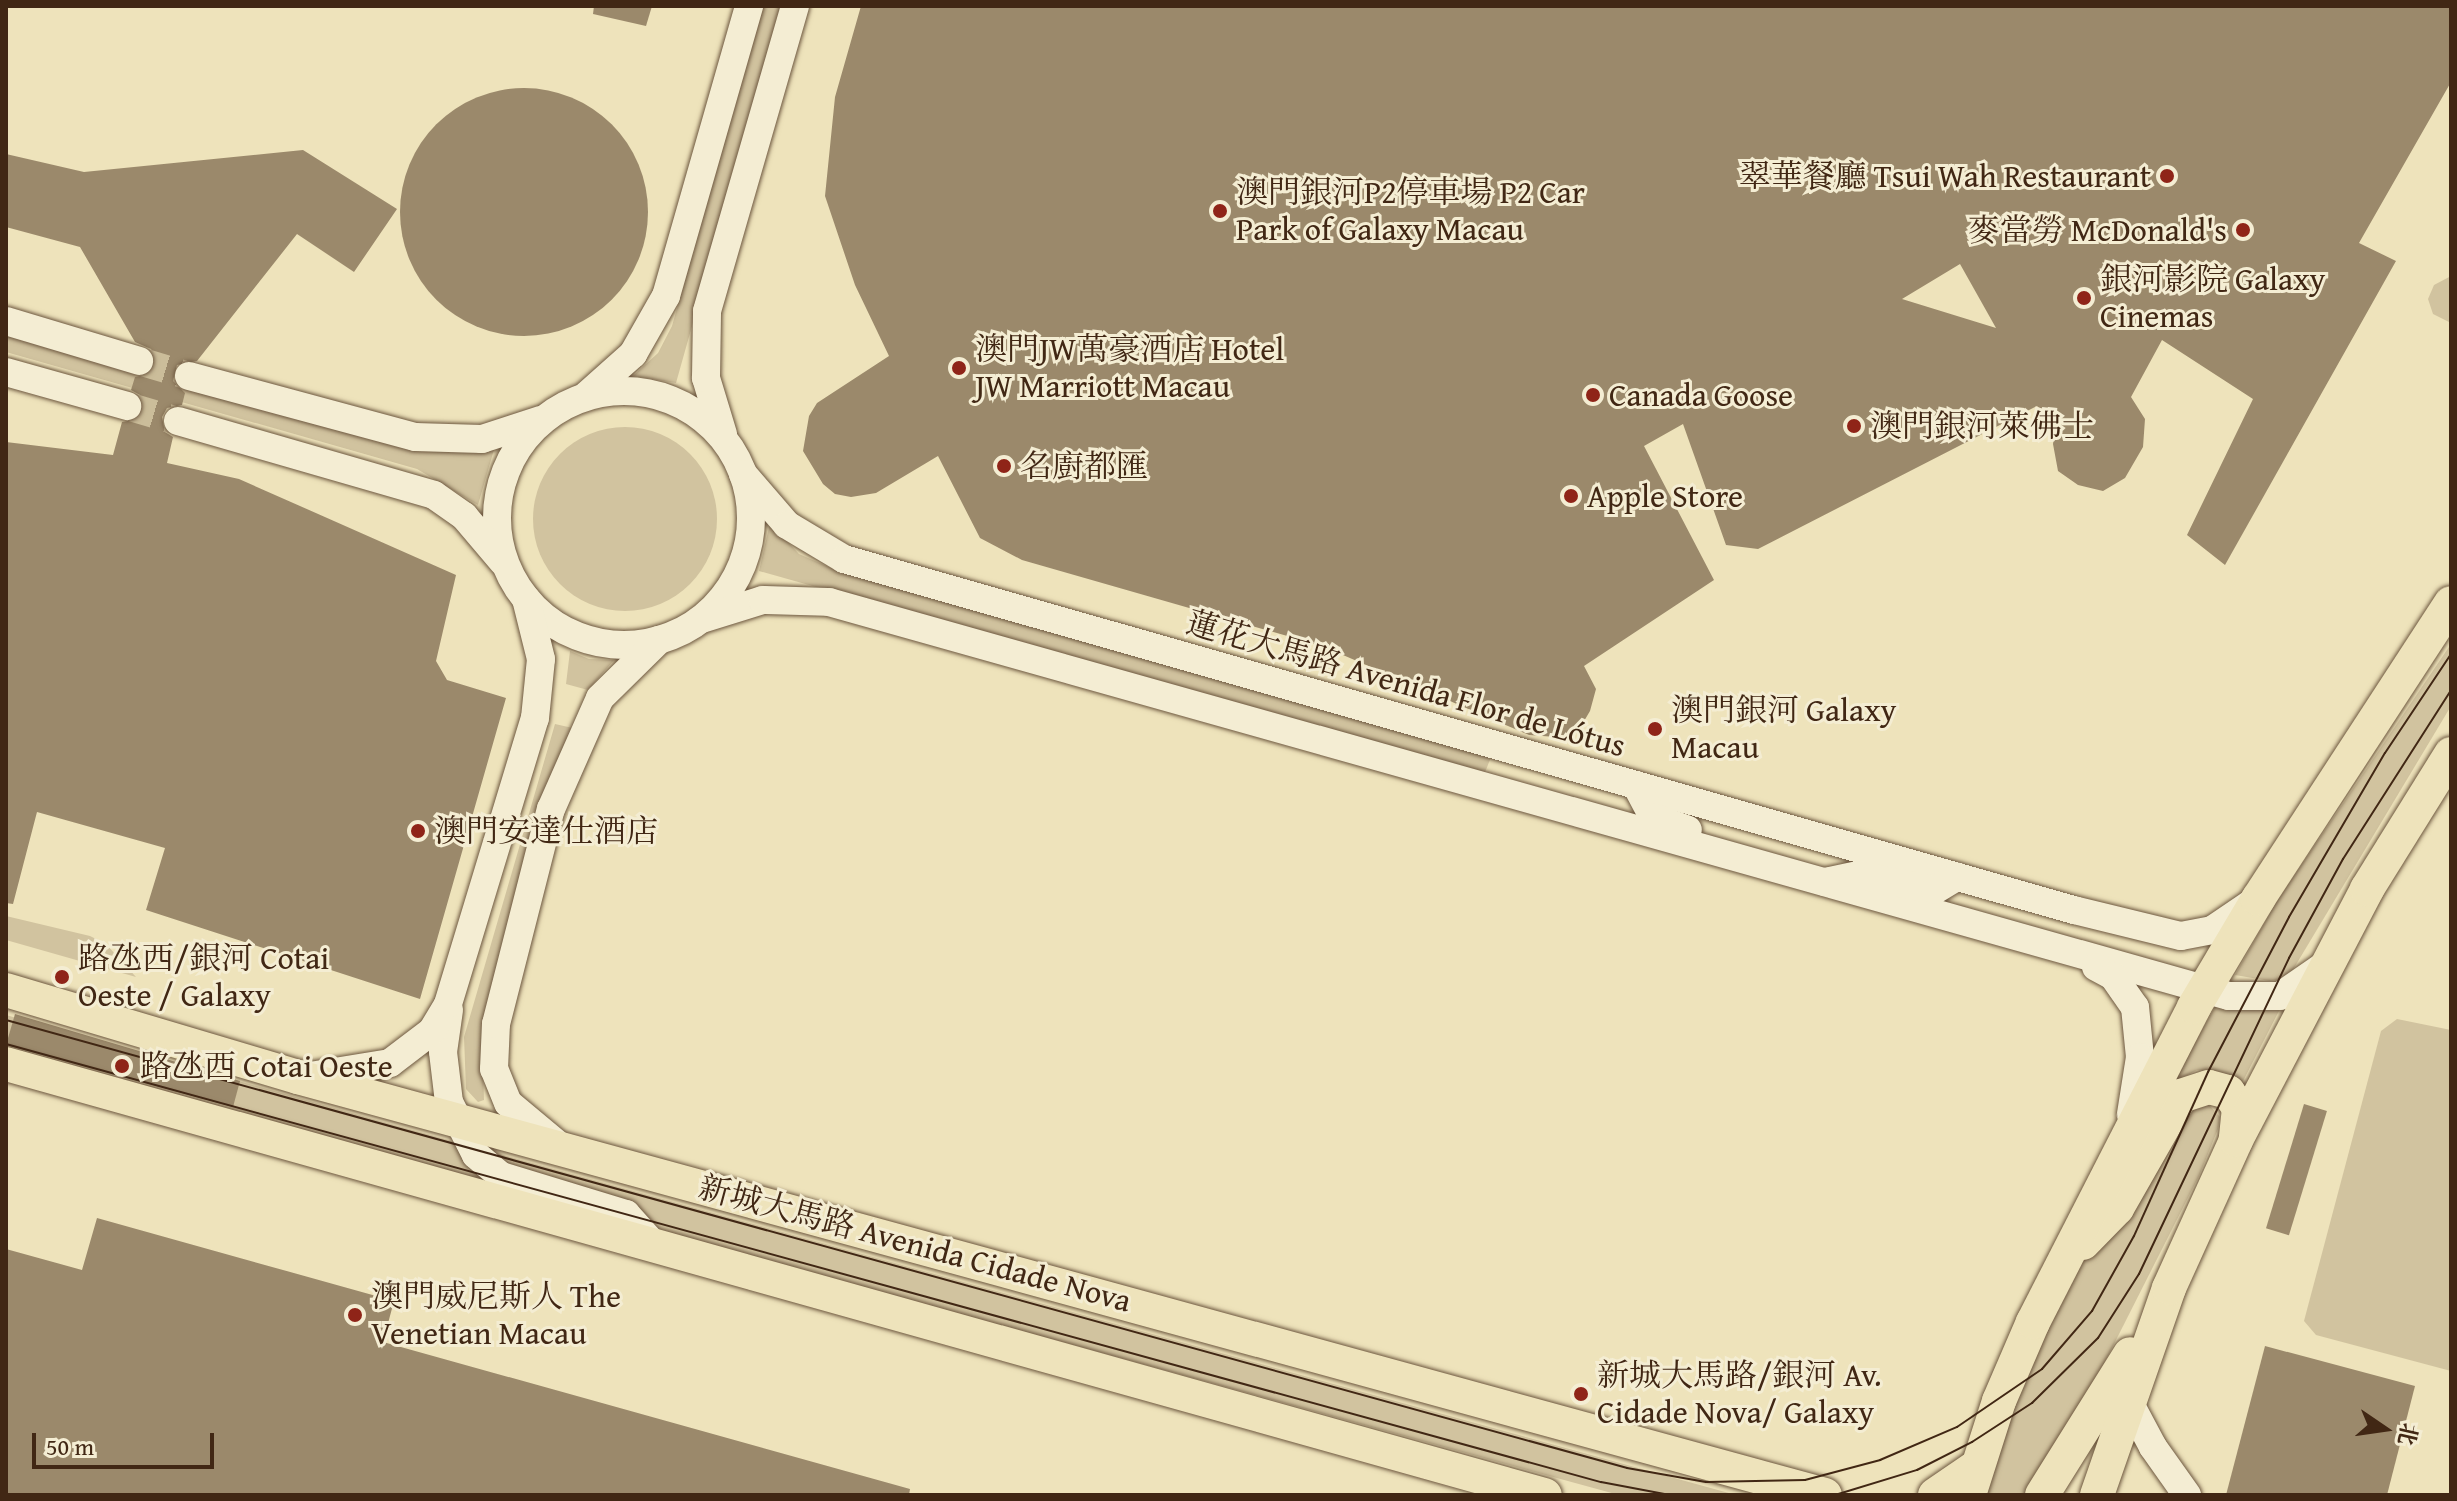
<!DOCTYPE html>
<html>
<head>
<meta charset="utf-8">
<style>
  body { margin:0 }
  #map { position:relative; width:2457px; height:1501px; overflow:hidden; background:#eee3bb; font-family:"Gentium Book Plus","Noto Serif SC",serif }
  div>[style] { position:absolute }
  .green>* { inset:0; background:#d1c39f }
  .round { border-radius:50% }
  .building>* { inset:0; background:#9b896b; transform-origin:0 0 }
  .minor-tunnel>* { height:28px; margin-top:-14px; transform-origin:0; background:repeating-linear-gradient(90deg,#cbbd9a 0 28px,transparent 0 42px) }
  .roads { filter:drop-shadow(0 0 2px #6c563e) drop-shadow(0 0 2px #6c563e) }
  .minor>* { height:28px; margin:-14px; padding:0 14px; transform-origin:14px; border-radius:14px; background:#f4edd3 }
  .minor>.ring { margin:-14px; padding:0; box-sizing:content-box; background:none; border:28px solid #f4edd3; border-radius:50% }
  .major>* { height:34px; margin:-17px; padding:0 17px; transform-origin:17px; border-radius:17px; background:#eee3bb }
  .tram>* { height:2px; margin:-1px; padding:0 1px; transform-origin:1px; border-radius:1px; background:#412714 }
  .dots>* { width:22px; height:22px; translate:-50% -50%; box-sizing:border-box; border:4px solid #f4edd3; border-radius:50% }
  span { translate:-50% -50%; white-space:nowrap; text-align:center; line-height:1.15; -webkit-text-stroke:6px #f4edd3; paint-order:stroke }
  .poi-label { font-size:32px; color:#412714 }
  .right { translate:-100% -50%; text-align:right }
  .left { translate:0 -50%; text-align:left }
  .street-label { font-size:32px; color:#412714 }
  .frame { position:absolute; inset:0; border:8px solid #412714; pointer-events:none }
  .north { position:absolute; left:2345px; top:1389px; width:80px; height:80px; -webkit-text-stroke:6px #f4edd3; paint-order:stroke; rotate:103deg; font-size:22px; font-weight:700; line-height:32px; text-align:center; color:#412714 }
  .north::after { content:''; display:block; margin:auto; width:28px; height:36px; background:#412714; clip-path:polygon(50% 0,100% 100%,50% 72%,0 100%) }
  .scale { position:absolute; left:32px; top:1433px; width:182px; height:36px; box-sizing:border-box; border:4px solid #412714; border-top:0; padding-left:10px; font-size:24px; line-height:28px; white-space:nowrap; color:#412714; -webkit-text-stroke:6px #f4edd3; paint-order:stroke }
</style>
</head>
<body>
<div id="map">
  <div class="green">
    <i style="clip-path:polygon(763px 6px,782px 6px,676px 383px,633px 376px,658px 353px,672px 326px)"></i>
    <i style="clip-path:polygon(2451px 276px,2451px 323px,2433px 314px,2428px 299px,2434px 285px)"></i>
    <i style="clip-path:polygon(6px 331px,419px 450px,470px 453px,495px 446px,478px 505px,417px 469px,6px 352px)"></i>
    <i class="round" style="left:533px;top:427px;width:184px;height:184px"></i>
    <i style="clip-path:polygon(770px 523px,799px 554px,831px 568px,1491px 757px,1484px 775px,759px 571px)"></i>
    <i style="clip-path:polygon(2451px 644px,2451px 706px,2288px 978px,2270px 981px,2235px 975px,2277px 901px)"></i>
    <i style="clip-path:polygon(570px 651px,589px 659px,614px 660px,588px 690px,566px 684px)"></i>
    <i style="clip-path:polygon(555px 724px,577px 729px,482px 1040px,484px 1100px,478px 1102px,466px 1089px,464px 1037px)"></i>
    <i style="clip-path:polygon(6px 916px,90px 936px,106px 944px,136px 977px,6px 940px)"></i>
    <i style="clip-path:polygon(2215px 1007px,2281px 1007px,2241px 1085px,2221px 1073px,2197px 1070px,2171px 1084px)"></i>
    <i style="clip-path:polygon(6px 1015px,394px 1125px,1736px 1495px,1619px 1495px,146px 1090px,6px 1049px)"></i>
    <i style="clip-path:polygon(2397px 1019px,2451px 1030px,2451px 1371px,2316px 1335px,2304px 1321px,2381px 1031px)"></i>
    <i style="clip-path:polygon(2188px 1103px,2209px 1105px,2220px 1117px,2218px 1129px,2199px 1176px,2073px 1425px,2025px 1495px,1983px 1495px,1996px 1447px,2063px 1283px)"></i>
  </div>
  <div class="building">
    <i style="clip-path:polygon(594px 6px,652px 6px,646px 26px,593px 14px)"></i>
    <i style="clip-path:polygon(evenodd,861px 6px,2451px 6px,2451px 82px,2359px 243px,2396px 261px,2225px 565px,2187px 535px,2253px 399px,2162px 340px,2131px 397px,2145px 419px,2143px 447px,2125px 478px,2103px 491px,2078px 485px,2058px 471px,2053px 444px,2056px 424px,2037px 406px,1758px 549px,1726px 545px,1683px 424px,1644px 446px,1714px 580px,1584px 666px,1596px 689px,1590px 711px,1577px 733px,1556px 737px,1529px 735px,1322px 646px,1022px 560px,980px 538px,938px 456px,876px 493px,851px 497px,835px 494px,823px 484px,803px 451px,809px 416px,817px 403px,889px 356px,855px 285px,825px 196px,835px 97px,861px 6px,1960px 264px,1996px 328px,1902px 299px,1960px 264px)"></i>
    <i class="round" style="left:400px;top:88px;width:248px;height:248px"></i>
    <i style="clip-path:polygon(303px 150px,397px 209px,354px 272px,297px 234px,197px 361px,177px 365px,173px 381px,185px 393px,182px 405px,167px 408px,162px 417px,165px 432px,173px 437px,167px 463px,239px 479px,456px 575px,436px 661px,447px 680px,506px 698px,420px 999px,146px 910px,165px 848px,37px 812px,13px 904px,6px 903px,6px 442px,113px 455px,122px 422px,138px 419px,143px 410px,140px 395px,131px 390px,135px 377px,150px 374px,156px 358px,151px 349px,135px 342px,80px 247px,6px 227px,6px 154px,84px 172px)"></i>
    <i style="clip-path:polygon(15px 1014px,240px 1081px,233px 1107px,6px 1045px)"></i>
    <i style="left:2304px;top:1104px;width:24px;height:130px;rotate:17deg"></i>
    <i style="clip-path:polygon(97px 1218px,394px 1301px,383px 1342px,910px 1489px,909px 1495px,6px 1495px,6px 1249px,82px 1270px)"></i>
    <i style="clip-path:polygon(2265px 1346px,2415px 1386px,2387px 1495px,2226px 1495px)"></i>
  </div>
  <div class="minor-tunnel">
    <i style="left:139px;top:361px;width:52px;rotate:16.7deg"></i>
    <i style="left:127px;top:406px;width:53px;rotate:16.4deg"></i>
  </div>
  <div class="roads">
    <div class="minor">
      <i style="left:6px;top:321px;width:139px;rotate:16.7deg"></i>
      <i style="left:6px;top:372px;width:126px;rotate:15.7deg"></i>
      <i style="left:189px;top:376px;width:234px;rotate:15.1deg"></i>
      <i style="left:415px;top:437px;width:67px;rotate:1.7deg"></i>
      <i style="left:482px;top:439px;width:62px;rotate:-17.9deg"></i>
      <i class="ring" style="left:497px;top:391px;width:226px;height:226px"></i>
      <i style="left:587px;top:395px;width:62px;rotate:-41.7deg"></i>
      <i style="left:633px;top:354px;width:67px;rotate:-60.4deg"></i>
      <i style="left:666px;top:296px;width:302px;rotate:-74deg"></i>
      <i style="left:178px;top:421px;width:266px;rotate:16.1deg"></i>
      <i style="left:434px;top:495px;width:37px;rotate:35deg"></i>
      <i style="left:464px;top:516px;width:60px;rotate:49.7deg"></i>
      <i style="left:723px;top:434px;width:59px;rotate:-106.9deg"></i>
      <i style="left:706px;top:378px;width:67px;rotate:-89.1deg"></i>
      <i style="left:707px;top:311px;width:317px;rotate:-73.9deg"></i>
      <i style="left:743px;top:474px;width:67px;rotate:49.2deg"></i>
      <i style="left:787px;top:525px;width:66px;rotate:30.8deg"></i>
      <i style="left:844px;top:559px;width:1279px;rotate:15.93deg"></i>
      <i style="left:2074px;top:910px;width:110px;rotate:13.7deg"></i>
      <i style="left:2181px;top:936px;width:32px;rotate:-11deg"></i>
      <i style="left:2212px;top:930px;width:52px;rotate:-34deg"></i>
      <i style="left:702px;top:619px;width:64px;rotate:-17.3deg"></i>
      <i style="left:763px;top:600px;width:66px;rotate:1.7deg"></i>
      <i style="left:829px;top:602px;width:1454px;rotate:15.72deg"></i>
      <i style="left:2229px;top:996px;width:51px"></i>
      <i style="left:2280px;top:996px;width:55px;rotate:-34.6deg"></i>
      <i style="left:1636px;top:785px;width:36px;rotate:62deg"></i>
      <i style="left:1653px;top:817px;width:37px;rotate:20deg"></i>
      <i style="left:1825px;top:882px;width:35px;rotate:-12deg"></i>
      <i style="left:1859px;top:875px;width:77px;rotate:11.2deg"></i>
      <i style="left:1935px;top:890px;width:26px;rotate:-31deg"></i>
      <i style="left:2096px;top:967px;width:19px;rotate:28deg"></i>
      <i style="left:2113px;top:976px;width:38px;rotate:55deg"></i>
      <i style="left:2135px;top:1007px;width:50px;rotate:84.3deg"></i>
      <i style="left:2140px;top:1057px;width:58px;rotate:99deg"></i>
      <i style="left:449px;top:1010px;width:42px;rotate:98.1deg"></i>
      <i style="left:443px;top:1052px;width:50px;rotate:83.2deg"></i>
      <i style="left:449px;top:1102px;width:59px;rotate:63deg"></i>
      <i style="left:476px;top:1155px;width:33px;rotate:40deg"></i>
      <i style="left:501px;top:1176px;width:131px;rotate:16.9deg"></i>
      <i style="left:626px;top:1214px;width:43px;rotate:47.8deg"></i>
      <i style="left:310px;top:1076px;width:81px;rotate:-9.2deg"></i>
      <i style="left:390px;top:1063px;width:53px;rotate:-37.3deg"></i>
      <i style="left:432px;top:1031px;width:31px;rotate:-59deg"></i>
      <i style="left:448px;top:1004px;width:299px;rotate:-73.1deg"></i>
      <i style="left:535px;top:718px;width:59px;rotate:-84.2deg"></i>
      <i style="left:541px;top:659px;width:62px;rotate:-104deg"></i>
      <i style="left:556px;top:1143px;width:62px;rotate:-140.2deg"></i>
      <i style="left:508px;top:1103px;width:37px;rotate:-112deg"></i>
      <i style="left:494px;top:1069px;width:45px;rotate:-87.5deg"></i>
      <i style="left:496px;top:1024px;width:222px;rotate:-75.7deg"></i>
      <i style="left:551px;top:809px;width:121px;rotate:-66.2deg"></i>
      <i style="left:600px;top:698px;width:83px;rotate:-44.5deg"></i>
      <i style="left:2128px;top:1400px;width:53px;rotate:62deg"></i>
      <i style="left:2153px;top:1447px;width:59px;rotate:54.7deg"></i>
    </div>
    <div class="major">
      <i style="left:6px;top:990px;width:305px;rotate:16.6deg"></i>
      <i style="left:298px;top:1077px;width:1583px;rotate:15.31deg"></i>
      <i style="left:6px;top:1064px;width:1598px;rotate:15.65deg"></i>
      <i style="left:2083px;top:1243px;width:49px;rotate:-45.8deg"></i>
      <i style="left:2117px;top:1208px;width:129px;rotate:-60.3deg"></i>
      <i style="left:2181px;top:1096px;width:29px;rotate:-18deg"></i>
      <i style="left:2209px;top:1087px;width:20px;rotate:15deg"></i>
      <i style="left:2228px;top:1092px;width:19px;rotate:55deg"></i>
      <i style="left:2239px;top:1108px;width:31px;rotate:96deg"></i>
      <i style="left:1935px;top:1495px;width:50px;rotate:-34.3deg"></i>
      <i style="left:1969px;top:1495px;width:99px;rotate:-72.3deg"></i>
      <i style="left:1999px;top:1401px;width:86px;rotate:-66.7deg"></i>
      <i style="left:2033px;top:1322px;width:354px;rotate:-62.9deg"></i>
      <i style="left:2194px;top:1007px;width:126px;rotate:-59.3deg"></i>
      <i style="left:2258px;top:899px;width:353px;rotate:-56.9deg"></i>
      <i style="left:2042px;top:1495px;width:166px;rotate:-58deg"></i>
      <i style="left:2097px;top:1495px;width:219px;rotate:-70.8deg"></i>
      <i style="left:2169px;top:1288px;width:162px;rotate:-65.6deg"></i>
      <i style="left:2236px;top:1140px;width:283px;rotate:-62.4deg"></i>
      <i style="left:2367px;top:889px;width:159px;rotate:-58.1deg"></i>
    </div>
  </div>
  <div class="tram">
    <i style="left:6px;top:1020px;width:1682px;rotate:15.45deg"></i>
    <i style="left:1627px;top:1468px;width:80px;rotate:10deg"></i>
    <i style="left:1706px;top:1482px;width:99px;rotate:-1.2deg"></i>
    <i style="left:1805px;top:1480px;width:78px;rotate:-14.9deg"></i>
    <i style="left:1880px;top:1460px;width:84px;rotate:-23.2deg"></i>
    <i style="left:1957px;top:1427px;width:103px;rotate:-34.3deg"></i>
    <i style="left:2042px;top:1369px;width:77px;rotate:-49.2deg"></i>
    <i style="left:2092px;top:1311px;width:86px;rotate:-60.8deg"></i>
    <i style="left:2134px;top:1236px;width:180px;rotate:-65.7deg"></i>
    <i style="left:2208px;top:1072px;width:175px;rotate:-62.4deg"></i>
    <i style="left:2289px;top:917px;width:190px;rotate:-59.7deg"></i>
    <i style="left:2385px;top:753px;width:119px;rotate:-56.3deg"></i>
    <i style="left:6px;top:1044px;width:1654px;rotate:15.36deg"></i>
    <i style="left:1601px;top:1482px;width:70px;rotate:10.7deg"></i>
    <i style="left:1835px;top:1495px;width:86px;rotate:-17deg"></i>
    <i style="left:1917px;top:1470px;width:62px;rotate:-27deg"></i>
    <i style="left:1972px;top:1442px;width:72px;rotate:-33deg"></i>
    <i style="left:2032px;top:1403px;width:93px;rotate:-44.6deg"></i>
    <i style="left:2098px;top:1338px;width:76px;rotate:-57.4deg"></i>
    <i style="left:2139px;top:1274px;width:350px;rotate:-64.6deg"></i>
    <i style="left:2289px;top:958px;width:113px;rotate:-61.4deg"></i>
    <i style="left:2343px;top:859px;width:201px;rotate:-57.4deg"></i>
  </div>
  <div class="dots">
    <i style="left:2167px;top:176px;background:#8f2418"></i>
    <i style="left:1220px;top:211px;background:#8f2418"></i>
    <i style="left:2243px;top:230px;background:#8f2418"></i>
    <i style="left:2084px;top:298px;background:#8f2418"></i>
    <i style="left:959px;top:368px;background:#8f2418"></i>
    <i style="left:1593px;top:395px;background:#8f2418"></i>
    <i style="left:1854px;top:426px;background:#8f2418"></i>
    <i style="left:1004px;top:466px;background:#8f2418"></i>
    <i style="left:1571px;top:496px;background:#8f2418"></i>
    <i style="left:1655px;top:729px;background:#8f2418"></i>
    <i style="left:418px;top:831px;background:#8f2418"></i>
    <i style="left:62px;top:977px;background:#8f2418"></i>
    <i style="left:122px;top:1066px;background:#8f2418"></i>
    <i style="left:355px;top:1315px;background:#8f2418"></i>
    <i style="left:1581px;top:1394px;background:#8f2418"></i>
  </div>
  <div class="poi-label">
    <span class="right" style="left:2151px;top:176px">翠華餐廳 Tsui Wah Restaurant</span>
    <span class="left" style="left:1236px;top:211px">澳門銀河P2停車場 P2 Car<br>Park of Galaxy Macau</span>
    <span class="right" style="left:2227px;top:230px">麥當勞 McDonald's</span>
    <span class="left" style="left:2100px;top:298px">銀河影院 Galaxy<br>Cinemas</span>
    <span class="left" style="left:975px;top:368px">澳門JW萬豪酒店 Hotel<br>JW Marriott Macau</span>
    <span class="left" style="left:1609px;top:395px">Canada Goose</span>
    <span class="left" style="left:1870px;top:426px">澳門銀河萊佛士</span>
    <span class="left" style="left:1020px;top:466px">名廚都匯</span>
    <span class="left" style="left:1587px;top:496px">Apple Store</span>
    <span class="left" style="left:1671px;top:729px">澳門銀河 Galaxy<br>Macau</span>
    <span class="left" style="left:434px;top:831px">澳門安達仕酒店</span>
    <span class="left" style="left:78px;top:977px">路氹西/銀河 Cotai<br>Oeste / Galaxy</span>
    <span class="left" style="left:140px;top:1066px">路氹西 Cotai Oeste</span>
    <span class="left" style="left:371px;top:1315px">澳門威尼斯人 The<br>Venetian Macau</span>
    <span class="left" style="left:1597px;top:1394px">新城大馬路/銀河 Av.<br>Cidade Nova/ Galaxy</span>
  </div>
  <div class="street-label">
    <span style="left:1406px;top:684px;rotate:16deg">蓮花大馬路 Avenida Flor de Lótus</span>
    <span style="left:915px;top:1244px;rotate:15deg">新城大馬路 Avenida Cidade Nova</span>
  </div>
  <div class="frame"></div>
  <div class="north">北</div>
  <div class="scale">50 m</div>
</div>
</body>
</html>
